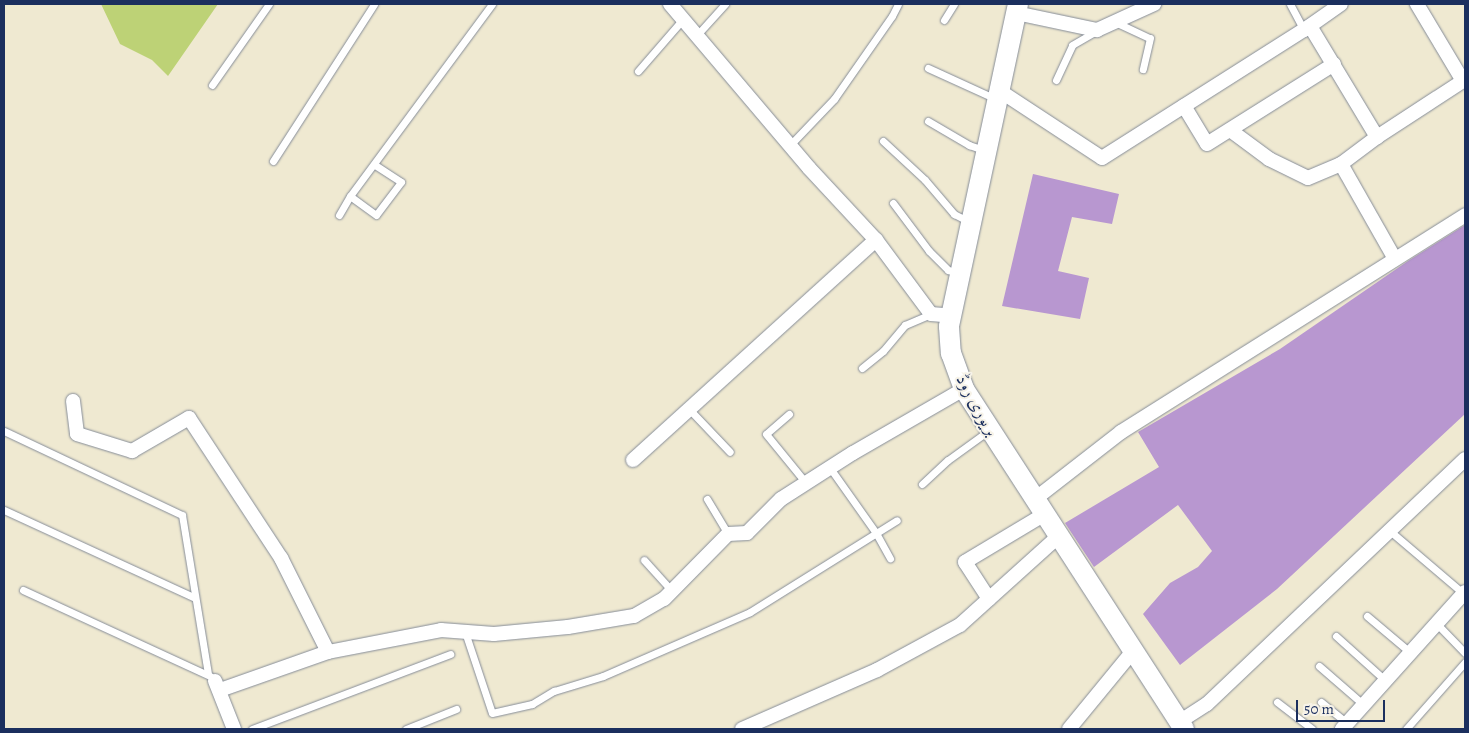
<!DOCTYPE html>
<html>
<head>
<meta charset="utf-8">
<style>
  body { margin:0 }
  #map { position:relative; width:1469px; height:733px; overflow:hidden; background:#efe9d1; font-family:Alegreya,Amiri,serif }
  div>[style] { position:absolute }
  .green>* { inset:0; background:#bdd276 }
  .building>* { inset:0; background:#b897d0 }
  .roads { filter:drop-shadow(0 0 1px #858c98) drop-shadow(0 0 1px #858c98) }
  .lane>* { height:7px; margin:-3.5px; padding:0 3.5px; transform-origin:3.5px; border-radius:3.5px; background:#fff }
  .street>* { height:14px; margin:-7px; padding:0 7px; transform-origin:7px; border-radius:7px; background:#fff }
  .secondary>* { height:20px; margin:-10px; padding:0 10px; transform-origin:10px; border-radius:10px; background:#fff }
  span { translate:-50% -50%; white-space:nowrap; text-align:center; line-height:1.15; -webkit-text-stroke:4px #f7f3e8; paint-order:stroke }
  .street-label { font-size:18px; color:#1b2f5e }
  .frame { position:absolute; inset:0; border:5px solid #1b2f5e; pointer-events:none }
  .scale { position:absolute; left:1296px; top:700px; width:89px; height:22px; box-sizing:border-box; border:2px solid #1b2f5e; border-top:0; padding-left:6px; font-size:15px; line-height:18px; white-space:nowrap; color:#1b2f5e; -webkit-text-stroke:4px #f7f3e8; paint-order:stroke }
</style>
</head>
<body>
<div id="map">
  <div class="green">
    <i style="clip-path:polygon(101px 4px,218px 4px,168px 76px,152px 60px,120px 44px)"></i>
  </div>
  <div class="building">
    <i style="clip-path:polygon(1033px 174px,1119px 194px,1112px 224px,1072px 217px,1058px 271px,1089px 278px,1080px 319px,1002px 306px)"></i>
    <i style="clip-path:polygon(1465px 225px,1465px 414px,1277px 589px,1180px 665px,1143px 614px,1170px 583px,1198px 567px,1212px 551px,1178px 505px,1094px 567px,1065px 523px,1159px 467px,1138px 432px,1280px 349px,1408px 261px)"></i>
  </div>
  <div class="roads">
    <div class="lane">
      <i style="left:1290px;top:4px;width:30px;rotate:62deg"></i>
      <i style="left:944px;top:20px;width:19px;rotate:-58deg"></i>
      <i style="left:1115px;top:22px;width:38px;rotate:25deg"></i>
      <i style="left:1150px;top:38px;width:32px;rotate:103deg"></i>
      <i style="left:697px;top:35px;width:42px;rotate:-47.9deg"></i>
      <i style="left:928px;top:68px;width:75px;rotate:24.5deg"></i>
      <i style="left:638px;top:71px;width:69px;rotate:-49.1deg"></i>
      <i style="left:1056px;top:80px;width:38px;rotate:-65deg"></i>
      <i style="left:1072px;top:45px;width:28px;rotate:-30deg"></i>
      <i style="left:212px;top:85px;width:99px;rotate:-54.9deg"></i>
      <i style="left:928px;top:121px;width:48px;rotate:30.3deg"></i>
      <i style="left:969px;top:145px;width:18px;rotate:19deg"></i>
      <i style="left:883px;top:141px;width:57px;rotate:42.9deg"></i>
      <i style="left:925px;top:180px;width:45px;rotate:49.5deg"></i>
      <i style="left:954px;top:214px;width:18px;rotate:27deg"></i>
      <i style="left:790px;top:145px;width:64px;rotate:-46.3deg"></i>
      <i style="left:834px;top:99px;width:101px;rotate:-55.1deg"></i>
      <i style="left:892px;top:16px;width:13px;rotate:-63deg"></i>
      <i style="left:273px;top:161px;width:187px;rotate:-57.2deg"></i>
      <i style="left:375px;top:165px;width:31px;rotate:33deg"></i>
      <i style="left:401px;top:182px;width:41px;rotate:127.1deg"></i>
      <i style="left:376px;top:215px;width:32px;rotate:-144deg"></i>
      <i style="left:350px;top:196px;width:239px;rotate:-53.5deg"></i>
      <i style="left:893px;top:203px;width:60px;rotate:53.1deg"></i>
      <i style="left:929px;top:251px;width:27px;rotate:45deg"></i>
      <i style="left:948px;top:270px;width:10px;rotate:17deg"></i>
      <i style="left:339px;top:215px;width:22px;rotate:-60deg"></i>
      <i style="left:862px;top:368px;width:27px;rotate:-39deg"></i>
      <i style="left:883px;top:351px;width:34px;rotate:-50deg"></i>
      <i style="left:905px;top:325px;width:28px;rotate:-23deg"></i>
      <i style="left:689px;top:409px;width:59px;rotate:46.4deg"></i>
      <i style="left:789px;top:414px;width:30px;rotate:139deg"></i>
      <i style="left:766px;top:434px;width:63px;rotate:50.8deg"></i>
      <i style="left:4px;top:431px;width:197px;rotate:25.3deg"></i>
      <i style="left:182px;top:515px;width:160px;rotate:80.7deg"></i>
      <i style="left:830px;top:468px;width:80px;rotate:54.7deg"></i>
      <i style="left:876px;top:533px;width:29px;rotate:61deg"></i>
      <i style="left:922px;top:484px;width:35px;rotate:-43deg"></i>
      <i style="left:948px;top:460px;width:49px;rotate:-35.9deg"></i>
      <i style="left:707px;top:499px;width:41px;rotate:59deg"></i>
      <i style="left:4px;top:510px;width:210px;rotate:24.7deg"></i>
      <i style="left:1390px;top:531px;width:97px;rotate:40.4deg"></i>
      <i style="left:644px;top:560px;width:42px;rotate:47.9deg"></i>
      <i style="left:23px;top:590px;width:206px;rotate:24.7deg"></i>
      <i style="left:1367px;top:616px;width:57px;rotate:40.1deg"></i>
      <i style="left:1437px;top:624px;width:40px;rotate:46deg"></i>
      <i style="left:465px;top:632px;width:85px;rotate:71.6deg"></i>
      <i style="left:492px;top:713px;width:41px;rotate:-12.7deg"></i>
      <i style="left:532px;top:704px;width:26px;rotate:-31deg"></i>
      <i style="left:554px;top:691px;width:51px;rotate:-17deg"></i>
      <i style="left:603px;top:676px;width:160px;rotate:-23.5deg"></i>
      <i style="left:750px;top:612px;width:173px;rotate:-32deg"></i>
      <i style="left:1336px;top:636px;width:67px;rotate:42deg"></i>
      <i style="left:1319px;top:666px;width:60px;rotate:40.9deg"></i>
      <i style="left:1277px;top:702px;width:44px;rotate:37.6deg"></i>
      <i style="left:1321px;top:702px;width:33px;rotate:39deg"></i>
      <i style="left:252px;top:729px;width:212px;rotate:-20.7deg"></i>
      <i style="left:406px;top:729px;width:54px;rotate:-21.8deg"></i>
      <i style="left:1406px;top:729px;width:89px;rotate:-48.6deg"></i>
    </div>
    <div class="street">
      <i style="left:670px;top:4px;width:215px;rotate:49.7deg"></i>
      <i style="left:809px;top:168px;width:98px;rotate:47.1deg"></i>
      <i style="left:876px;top:240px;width:92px;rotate:53.4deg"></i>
      <i style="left:931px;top:314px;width:21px;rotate:5deg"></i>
      <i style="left:1016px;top:13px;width:83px;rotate:11.9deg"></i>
      <i style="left:1097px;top:30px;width:63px;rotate:-24.5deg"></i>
      <i style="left:1310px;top:26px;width:130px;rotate:58.9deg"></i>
      <i style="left:1000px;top:91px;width:122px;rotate:33.3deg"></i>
      <i style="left:1102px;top:158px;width:239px;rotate:-32.4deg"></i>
      <i style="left:1304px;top:30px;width:45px;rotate:-35.1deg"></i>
      <i style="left:1184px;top:106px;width:44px;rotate:58.8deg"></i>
      <i style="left:1207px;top:144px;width:150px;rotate:-32.2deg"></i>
      <i style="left:1230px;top:130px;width:49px;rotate:36.6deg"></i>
      <i style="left:1269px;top:159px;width:43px;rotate:26deg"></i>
      <i style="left:1308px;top:178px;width:36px;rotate:-23deg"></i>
      <i style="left:1341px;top:164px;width:45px;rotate:-36.9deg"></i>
      <i style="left:1377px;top:137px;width:103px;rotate:-33.1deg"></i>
      <i style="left:1463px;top:81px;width:90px;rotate:-120.9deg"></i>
      <i style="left:1341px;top:164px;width:109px;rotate:60.4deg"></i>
      <i style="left:73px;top:401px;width:33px;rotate:83deg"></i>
      <i style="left:77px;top:434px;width:58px;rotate:17.2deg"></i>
      <i style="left:132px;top:451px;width:66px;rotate:-30.1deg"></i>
      <i style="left:189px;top:418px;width:168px;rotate:56.7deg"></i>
      <i style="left:281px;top:558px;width:105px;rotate:63.4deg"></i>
      <i style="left:633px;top:460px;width:328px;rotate:-42.2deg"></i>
      <i style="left:1035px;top:499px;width:109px;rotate:-37.9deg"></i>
      <i style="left:1121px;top:432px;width:407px;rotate:-32.2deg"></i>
      <i style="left:989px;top:599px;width:44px;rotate:-123deg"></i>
      <i style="left:965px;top:562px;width:93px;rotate:-31deg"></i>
      <i style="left:215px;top:681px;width:52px;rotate:68.4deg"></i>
      <i style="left:220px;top:690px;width:114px;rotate:-19.4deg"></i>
      <i style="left:328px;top:652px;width:115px;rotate:-11deg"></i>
      <i style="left:441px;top:630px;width:53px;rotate:4.3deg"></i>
      <i style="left:494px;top:634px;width:74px;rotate:-5.4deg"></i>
      <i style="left:568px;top:627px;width:67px;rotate:-9.5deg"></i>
      <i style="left:634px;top:616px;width:34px;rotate:-30deg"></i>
      <i style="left:664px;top:599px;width:91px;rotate:-45.4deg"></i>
      <i style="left:728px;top:534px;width:19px;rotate:-3deg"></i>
      <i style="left:747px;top:533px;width:48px;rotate:-45deg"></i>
      <i style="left:781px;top:499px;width:85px;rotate:-32.6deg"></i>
      <i style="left:853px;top:453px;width:128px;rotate:-30deg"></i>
      <i style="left:1179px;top:722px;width:33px;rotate:-33deg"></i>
      <i style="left:1207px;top:704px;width:356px;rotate:-43.5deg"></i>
      <i style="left:742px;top:729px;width:147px;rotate:-23.6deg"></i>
      <i style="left:877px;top:670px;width:94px;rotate:-28.5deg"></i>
      <i style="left:960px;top:625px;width:133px;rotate:-42deg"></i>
      <i style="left:1069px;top:729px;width:101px;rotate:-50.6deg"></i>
      <i style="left:1342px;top:729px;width:184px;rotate:-48.1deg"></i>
    </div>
    <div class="secondary">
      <i style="left:1018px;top:4px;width:330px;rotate:102.1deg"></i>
      <i style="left:949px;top:327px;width:26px;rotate:86deg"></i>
      <i style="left:951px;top:353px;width:38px;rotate:70deg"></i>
      <i style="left:964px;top:389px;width:405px;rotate:57.1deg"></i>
    </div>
  </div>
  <div class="street-label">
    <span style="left:977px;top:405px;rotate:61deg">بریوری روڈ</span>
  </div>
  <div class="frame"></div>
  <div class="scale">50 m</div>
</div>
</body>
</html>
